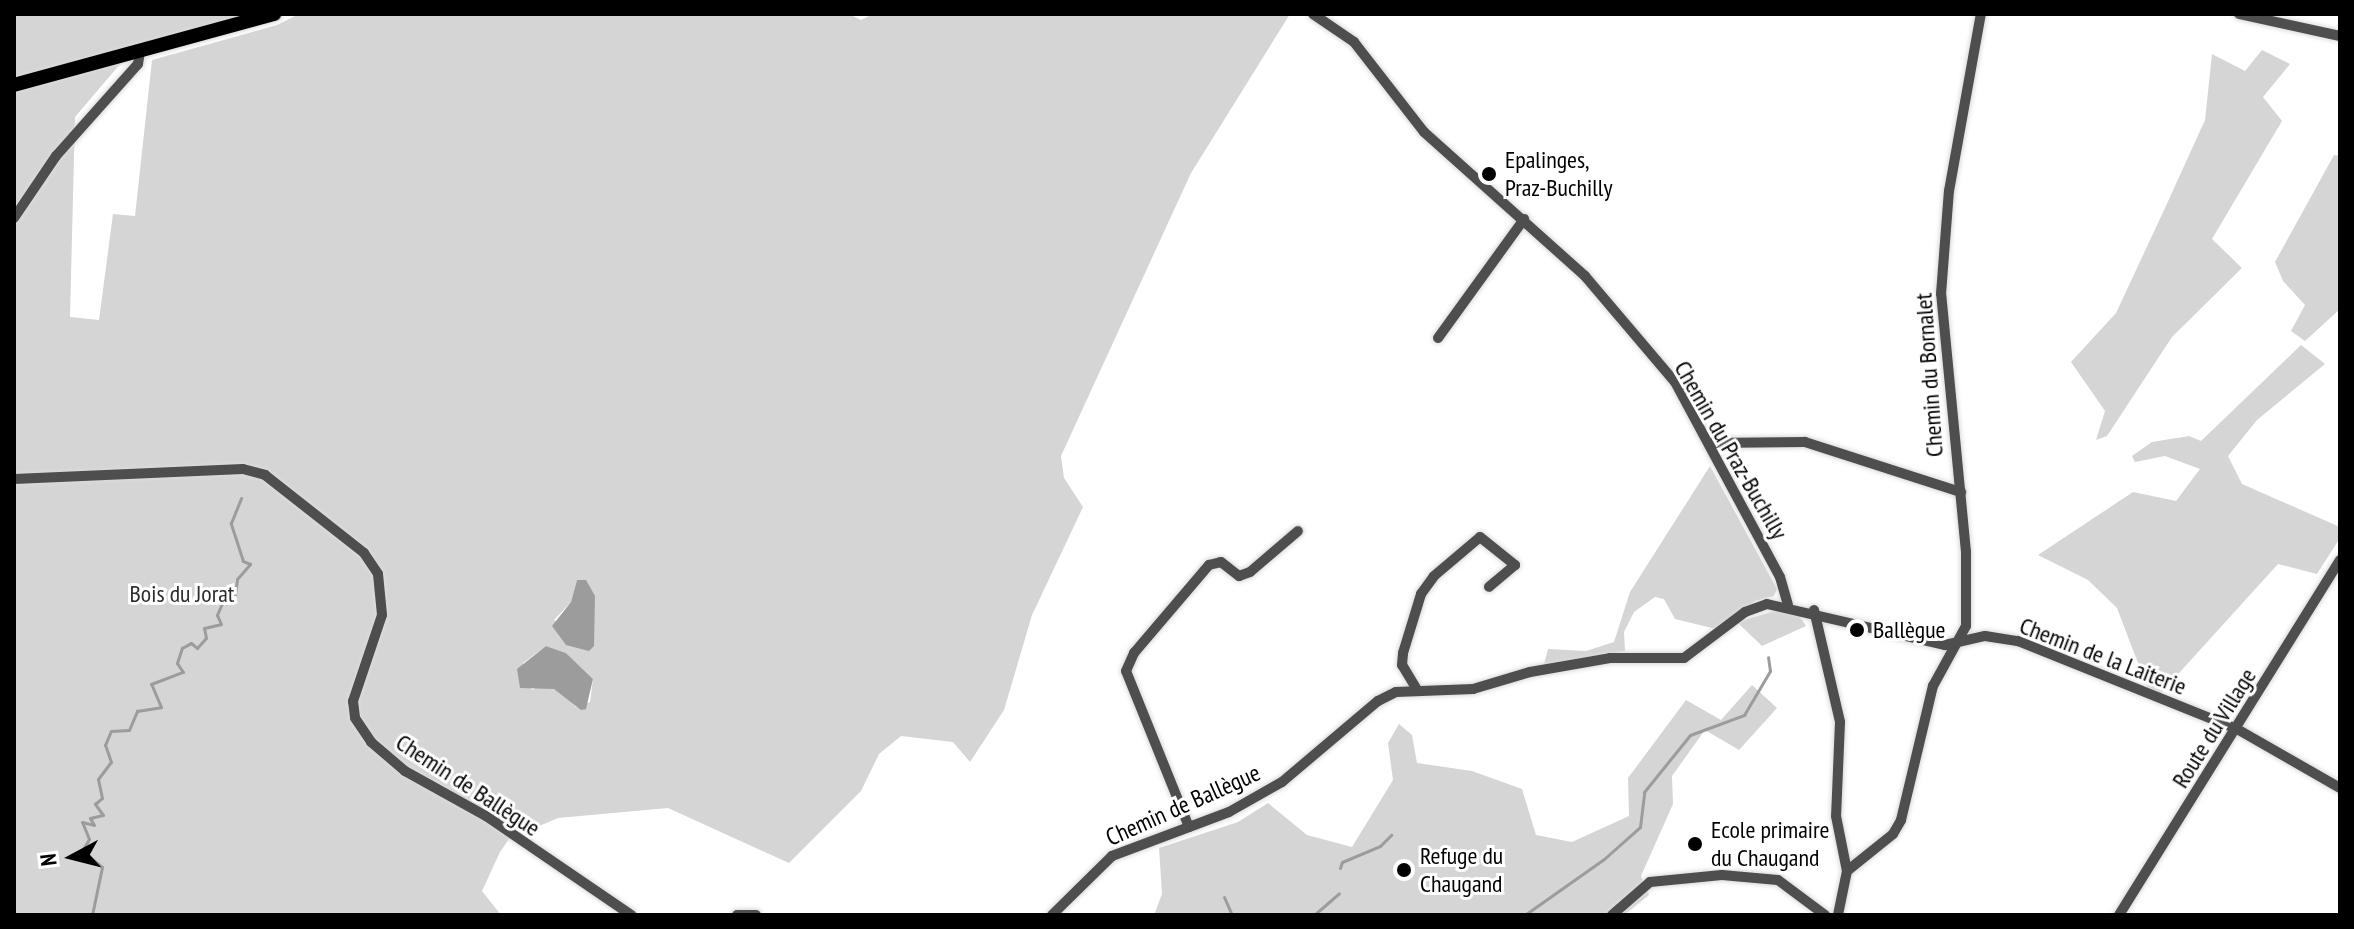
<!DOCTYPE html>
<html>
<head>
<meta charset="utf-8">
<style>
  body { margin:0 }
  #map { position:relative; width:2354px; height:929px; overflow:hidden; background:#fff; font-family:"PT Sans Narrow",sans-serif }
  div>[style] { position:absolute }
  .green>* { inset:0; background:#d5d5d5 }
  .water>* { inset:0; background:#9c9c9c }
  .stream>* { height:3px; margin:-1.5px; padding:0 1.5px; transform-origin:1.5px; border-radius:1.5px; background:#9c9c9c }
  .roads { filter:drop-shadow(0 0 2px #dbdbdb) drop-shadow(0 0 2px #dbdbdb) }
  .minor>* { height:10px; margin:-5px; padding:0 5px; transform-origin:5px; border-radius:5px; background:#4e4e4e }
  .major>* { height:14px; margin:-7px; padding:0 7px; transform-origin:7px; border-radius:7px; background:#000 }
  .dots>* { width:22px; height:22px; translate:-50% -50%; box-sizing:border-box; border:4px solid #fff; border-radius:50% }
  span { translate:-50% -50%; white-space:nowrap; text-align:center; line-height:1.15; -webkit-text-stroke:6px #fff; paint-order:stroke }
  .poi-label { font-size:24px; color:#000 }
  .left { translate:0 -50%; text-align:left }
  .street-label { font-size:24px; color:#000 }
  .park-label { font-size:24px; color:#2c2c2c }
  .frame { position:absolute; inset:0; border:16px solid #000; pointer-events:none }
  .north { position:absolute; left:32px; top:817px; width:80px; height:80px; -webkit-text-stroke:6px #fff; paint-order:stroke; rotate:263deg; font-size:22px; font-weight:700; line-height:32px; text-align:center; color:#000 }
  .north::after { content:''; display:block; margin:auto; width:28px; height:36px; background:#000; clip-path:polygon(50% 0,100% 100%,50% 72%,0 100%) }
</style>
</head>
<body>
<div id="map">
  <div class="green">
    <i style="clip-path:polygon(evenodd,14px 14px,256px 14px,133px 49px,75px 117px,70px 317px,99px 320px,113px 214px,135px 216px,152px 60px,277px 25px,299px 14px,849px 14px,861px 20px,873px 14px,1290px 14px,1191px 173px,1061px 456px,1064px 478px,1083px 507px,1032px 615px,1004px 710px,970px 762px,953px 742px,901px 736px,879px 754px,861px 791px,789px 863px,668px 808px,558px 818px,509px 839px,500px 852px,482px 891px,501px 915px,14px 915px,14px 14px,577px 580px,594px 609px,594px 640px,554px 620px,571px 602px,577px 580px,14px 14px,546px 646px,566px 653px,593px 679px,590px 702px,576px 707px,562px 691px,539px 686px,532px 690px,523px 663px,546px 646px)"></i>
    <i style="clip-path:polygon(2262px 50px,2290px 64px,2263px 97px,2282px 121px,2212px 239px,2242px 268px,2172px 337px,2107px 436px,2096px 440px,2105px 411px,2071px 362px,2116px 313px,2165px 208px,2205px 120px,2212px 54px,2245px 71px)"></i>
    <i style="clip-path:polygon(2334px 155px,2340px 156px,2340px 309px,2305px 341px,2291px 331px,2305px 305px,2283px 281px,2275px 262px)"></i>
    <i style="clip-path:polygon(2301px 345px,2325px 364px,2257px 420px,2228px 456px,2242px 484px,2340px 527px,2340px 538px,2317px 574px,2278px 564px,2160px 694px,2147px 687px,2117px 608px,2088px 580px,2038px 555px,2133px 492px,2176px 501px,2200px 469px,2165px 456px,2135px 462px,2132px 456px,2152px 442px,2189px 436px,2201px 441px)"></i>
    <i style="clip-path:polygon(1710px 466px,1777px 589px,1774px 596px,1755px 601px,1716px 629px,1675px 619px,1664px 599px,1655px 597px,1634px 612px,1624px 632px,1625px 651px,1544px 664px,1548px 649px,1586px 651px,1614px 642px,1630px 592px)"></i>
    <i style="clip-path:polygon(1778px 610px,1799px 615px,1806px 626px,1762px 646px,1737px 622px)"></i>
    <i style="clip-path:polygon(1752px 685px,1777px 708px,1739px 750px,1705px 730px,1672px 776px,1673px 804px,1641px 876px,1649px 895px,1624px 915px,1154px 915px,1162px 894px,1159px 848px,1238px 822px,1268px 803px,1307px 835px,1352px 847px,1393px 780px,1388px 743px,1399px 724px,1412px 735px,1417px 763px,1472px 771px,1522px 789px,1536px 835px,1572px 842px,1629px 816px,1628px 778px,1686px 700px,1721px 720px)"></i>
  </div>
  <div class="water">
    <i style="clip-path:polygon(577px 580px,586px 580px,595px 596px,594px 646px,589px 651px,566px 645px,552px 626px,571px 602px)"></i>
    <i style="clip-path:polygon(546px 646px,566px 653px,593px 679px,586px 709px,581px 710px,554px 689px,520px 688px,517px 669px)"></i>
  </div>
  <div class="stream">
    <i style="left:1340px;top:868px;width:6px;rotate:-72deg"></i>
    <i style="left:1342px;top:862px;width:41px;rotate:-22.8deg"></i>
    <i style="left:1380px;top:846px;width:16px;rotate:-45deg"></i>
    <i style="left:1224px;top:897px;width:20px;rotate:66deg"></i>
    <i style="left:1526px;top:914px;width:95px;rotate:-35.2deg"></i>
    <i style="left:1604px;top:859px;width:48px;rotate:-41.6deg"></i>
    <i style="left:1640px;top:827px;width:35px;rotate:-83deg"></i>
    <i style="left:1644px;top:792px;width:73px;rotate:-51.1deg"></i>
    <i style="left:1690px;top:735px;width:58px;rotate:-20.3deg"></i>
    <i style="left:1744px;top:715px;width:51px;rotate:-59.4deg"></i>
    <i style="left:1770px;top:671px;width:14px;rotate:-98deg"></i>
    <i style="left:92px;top:915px;width:49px;rotate:-78.2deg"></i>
    <i style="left:102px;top:867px;width:26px;rotate:-141deg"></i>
    <i style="left:82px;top:851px;width:14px;rotate:-60deg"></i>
    <i style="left:89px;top:839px;width:18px;rotate:-112deg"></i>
    <i style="left:82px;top:822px;width:12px;rotate:14deg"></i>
    <i style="left:94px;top:825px;width:8px;rotate:-120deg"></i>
    <i style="left:90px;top:818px;width:13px;rotate:-13deg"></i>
    <i style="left:103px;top:815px;width:14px;rotate:-126deg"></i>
    <i style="left:95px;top:804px;width:9px;rotate:-41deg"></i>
    <i style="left:102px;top:798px;width:19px;rotate:-102deg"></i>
    <i style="left:98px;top:779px;width:21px;rotate:-53deg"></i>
    <i style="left:111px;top:762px;width:18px;rotate:-109deg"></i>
    <i style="left:105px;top:745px;width:15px;rotate:-67deg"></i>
    <i style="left:111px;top:731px;width:18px;rotate:-3deg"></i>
    <i style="left:129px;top:730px;width:21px;rotate:-67deg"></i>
    <i style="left:137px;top:711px;width:24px;rotate:-9deg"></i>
    <i style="left:161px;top:707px;width:25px;rotate:-113deg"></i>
    <i style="left:151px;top:684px;width:34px;rotate:-21deg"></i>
    <i style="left:183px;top:672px;width:11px;rotate:-124deg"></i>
    <i style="left:177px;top:663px;width:16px;rotate:-72deg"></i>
    <i style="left:182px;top:648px;width:10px;rotate:-29deg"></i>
    <i style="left:191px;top:643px;width:8px;rotate:40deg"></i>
    <i style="left:197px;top:648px;width:13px;rotate:-48deg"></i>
    <i style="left:206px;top:638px;width:10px;rotate:-101deg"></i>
    <i style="left:204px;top:628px;width:17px;rotate:-13deg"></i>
    <i style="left:221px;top:624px;width:10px;rotate:-114deg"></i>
    <i style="left:217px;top:615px;width:21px;rotate:-67deg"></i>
    <i style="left:225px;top:596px;width:7px;rotate:-45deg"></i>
    <i style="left:230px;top:591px;width:6px;rotate:31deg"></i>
    <i style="left:235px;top:594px;width:15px;rotate:-82deg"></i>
    <i style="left:237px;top:579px;width:20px;rotate:-49deg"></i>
    <i style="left:250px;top:564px;width:8px;rotate:-157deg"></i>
    <i style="left:243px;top:561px;width:40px;rotate:-108deg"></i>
    <i style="left:231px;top:523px;width:27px;rotate:-68deg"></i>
    <i style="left:1314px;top:915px;width:33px;rotate:-41deg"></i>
    <i style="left:1471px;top:915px;width:12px"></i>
  </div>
  <div class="roads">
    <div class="minor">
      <i style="left:1313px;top:14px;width:50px;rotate:34.3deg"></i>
      <i style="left:1354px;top:42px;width:114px;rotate:52.1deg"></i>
      <i style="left:1424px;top:132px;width:216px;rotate:41.8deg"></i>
      <i style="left:1585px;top:276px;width:139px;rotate:49.7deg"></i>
      <i style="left:1675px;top:382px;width:221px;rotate:61.7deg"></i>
      <i style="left:1780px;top:577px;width:29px;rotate:74deg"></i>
      <i style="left:2239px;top:14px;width:103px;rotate:12.3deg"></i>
      <i style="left:14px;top:218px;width:75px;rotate:-55.9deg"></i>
      <i style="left:56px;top:156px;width:123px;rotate:-48.3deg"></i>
      <i style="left:138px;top:64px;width:13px;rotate:-81deg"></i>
      <i style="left:1438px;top:338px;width:147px;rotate:-54.1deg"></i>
      <i style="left:1709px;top:443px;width:96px;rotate:-0.6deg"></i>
      <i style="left:1805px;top:442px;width:164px;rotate:17.8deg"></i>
      <i style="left:14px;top:479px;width:229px;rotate:-2.5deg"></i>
      <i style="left:243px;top:469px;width:23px;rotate:15deg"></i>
      <i style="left:265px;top:475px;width:126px;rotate:38.2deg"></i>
      <i style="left:364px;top:553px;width:25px;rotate:56deg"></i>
      <i style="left:378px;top:574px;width:41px;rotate:84.4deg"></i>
      <i style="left:382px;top:615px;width:91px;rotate:108.6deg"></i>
      <i style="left:353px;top:701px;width:17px;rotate:83deg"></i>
      <i style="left:355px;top:718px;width:29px;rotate:56deg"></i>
      <i style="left:371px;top:742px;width:45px;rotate:40.5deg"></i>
      <i style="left:405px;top:771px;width:93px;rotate:29.1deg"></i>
      <i style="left:486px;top:816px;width:176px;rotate:34.3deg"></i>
      <i style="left:1814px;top:610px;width:115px;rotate:76.9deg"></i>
      <i style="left:1840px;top:722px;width:94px;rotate:92.4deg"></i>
      <i style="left:1836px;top:816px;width:56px;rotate:78.7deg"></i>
      <i style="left:1847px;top:871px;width:45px;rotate:101.6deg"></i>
      <i style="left:1416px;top:688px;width:27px;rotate:-121deg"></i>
      <i style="left:1402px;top:665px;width:12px;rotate:-85deg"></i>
      <i style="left:1403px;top:653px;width:62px;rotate:-73deg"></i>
      <i style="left:1421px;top:594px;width:22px;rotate:-54deg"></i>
      <i style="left:1434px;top:576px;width:60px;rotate:-40.3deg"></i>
      <i style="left:1480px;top:537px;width:45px;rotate:38.7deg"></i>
      <i style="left:1515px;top:565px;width:34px;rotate:140deg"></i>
      <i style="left:1189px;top:827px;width:168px;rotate:-112deg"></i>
      <i style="left:1126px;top:671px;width:20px;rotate:-66deg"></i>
      <i style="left:1134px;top:653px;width:116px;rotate:-49.6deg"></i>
      <i style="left:1209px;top:565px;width:12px;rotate:-14deg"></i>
      <i style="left:1221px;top:562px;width:23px;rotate:38deg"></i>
      <i style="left:1239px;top:576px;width:12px;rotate:-20deg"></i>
      <i style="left:1250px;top:572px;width:63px;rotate:-40.5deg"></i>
      <i style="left:1847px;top:871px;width:59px;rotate:-38.8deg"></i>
      <i style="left:1893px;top:834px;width:16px;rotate:-60deg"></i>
      <i style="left:1901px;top:820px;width:138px;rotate:-76.6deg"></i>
      <i style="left:1933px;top:686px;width:68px;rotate:-61.2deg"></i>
      <i style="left:1966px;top:626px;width:74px;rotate:-90deg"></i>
      <i style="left:1966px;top:552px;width:259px;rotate:-95.5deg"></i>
      <i style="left:1941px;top:294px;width:103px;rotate:-85.6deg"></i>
      <i style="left:1949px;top:191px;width:180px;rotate:-79.8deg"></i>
      <i style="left:737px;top:915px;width:19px"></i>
      <i style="left:1052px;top:915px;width:84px;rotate:-44.5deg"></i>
      <i style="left:1112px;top:856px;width:125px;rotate:-20.6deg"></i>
      <i style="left:1229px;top:812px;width:61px;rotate:-29.5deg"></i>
      <i style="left:1282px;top:782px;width:126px;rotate:-40.2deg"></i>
      <i style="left:1378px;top:701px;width:20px;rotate:-27deg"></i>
      <i style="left:1396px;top:692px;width:77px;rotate:-2.2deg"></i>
      <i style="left:1473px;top:689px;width:59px;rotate:-16.6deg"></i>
      <i style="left:1530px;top:672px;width:81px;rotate:-9.9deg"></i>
      <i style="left:1610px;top:658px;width:74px"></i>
      <i style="left:1684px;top:658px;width:76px;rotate:-37deg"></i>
      <i style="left:1745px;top:612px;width:23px;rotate:-20deg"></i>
      <i style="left:1767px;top:604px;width:183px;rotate:13deg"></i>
      <i style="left:1945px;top:645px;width:41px;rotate:-12.7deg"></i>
      <i style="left:1985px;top:636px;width:33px;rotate:9deg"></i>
      <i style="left:2018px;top:641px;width:236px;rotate:21.9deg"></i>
      <i style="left:2237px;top:729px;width:119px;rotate:29.8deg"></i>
      <i style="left:1612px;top:915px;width:50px;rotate:-41deg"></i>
      <i style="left:1650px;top:882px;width:72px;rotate:-5.6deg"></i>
      <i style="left:1722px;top:875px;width:56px;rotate:5.1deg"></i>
      <i style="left:1778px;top:880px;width:59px;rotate:36.7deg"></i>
      <i style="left:2119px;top:915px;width:418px;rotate:-58.1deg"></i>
    </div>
    <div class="major">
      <i style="left:14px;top:85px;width:270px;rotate:-15.3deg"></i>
    </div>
  </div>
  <div class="dots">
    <i style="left:1489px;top:174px;background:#000"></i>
    <i style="left:1857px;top:630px;background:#000"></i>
    <i style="left:1695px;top:844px;background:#000"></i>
    <i style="left:1404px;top:870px;background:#000"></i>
  </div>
  <div class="poi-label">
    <span class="left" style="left:1505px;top:174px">Epalinges,<br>Praz-Buchilly</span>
    <span class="left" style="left:1873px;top:630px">Ballègue</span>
    <span class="left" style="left:1711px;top:844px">Ecole primaire<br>du Chaugand</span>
    <span class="left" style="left:1420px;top:870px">Refuge du<br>Chaugand</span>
  </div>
  <div class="street-label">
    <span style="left:1929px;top:375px;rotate:-94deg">Chemin du Bornalet</span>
    <span style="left:1731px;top:450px;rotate:60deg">Chemin du Praz-Buchilly</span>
    <span style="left:2103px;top:656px;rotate:21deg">Chemin de la Laiterie</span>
    <span style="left:2214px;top:728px;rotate:-58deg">Route du Village</span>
    <span style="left:468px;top:785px;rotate:33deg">Chemin de Ballègue</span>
    <span style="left:1183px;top:805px;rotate:-24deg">Chemin de Ballègue</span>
  </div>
  <div class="park-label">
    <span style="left:182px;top:594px">Bois du Jorat</span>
  </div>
  <div class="frame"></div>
  <div class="north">N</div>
</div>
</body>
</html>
